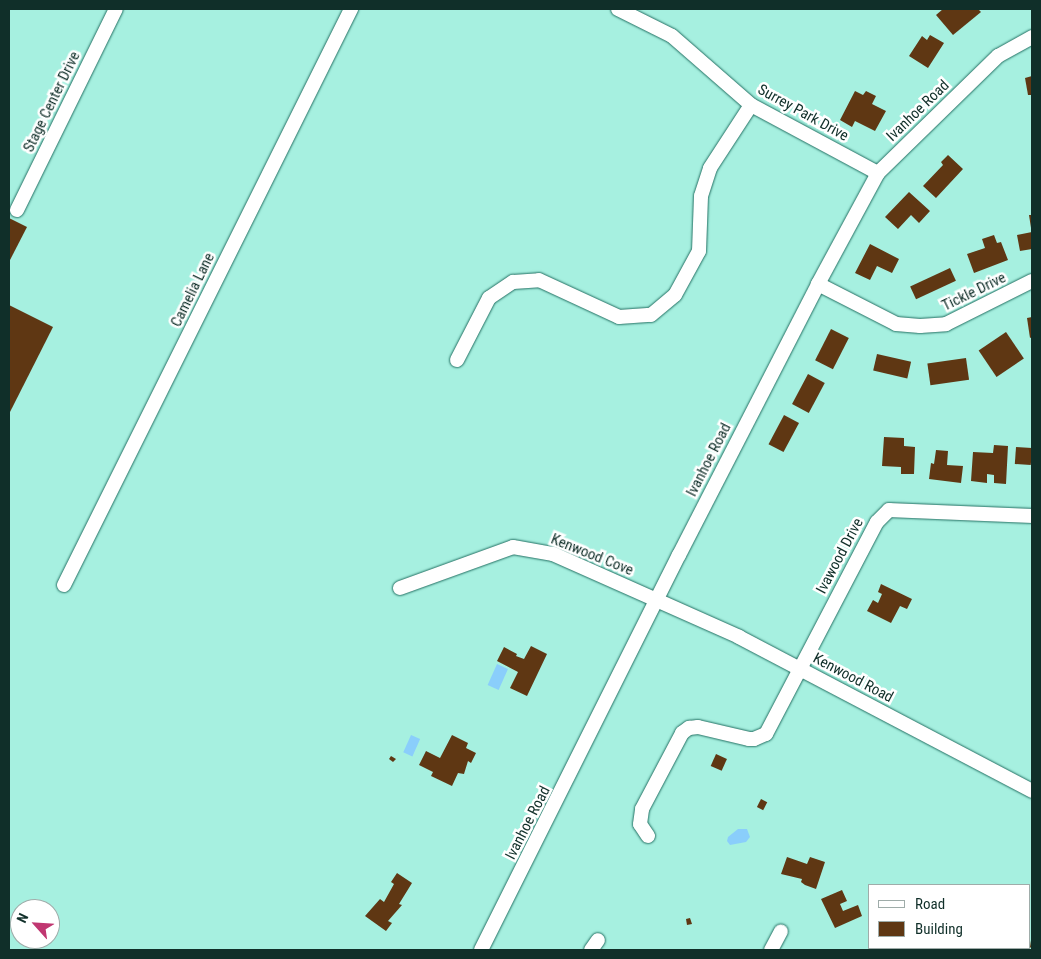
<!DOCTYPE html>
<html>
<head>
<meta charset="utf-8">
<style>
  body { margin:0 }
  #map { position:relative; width:1041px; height:959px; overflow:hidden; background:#a6f0e0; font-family:"Roboto Condensed",sans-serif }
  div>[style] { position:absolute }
  .water>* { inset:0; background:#8acefb; transform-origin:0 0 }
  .building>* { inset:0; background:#5f3713; transform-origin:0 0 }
  .roads { filter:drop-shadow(0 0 1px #247063) drop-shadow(0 0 1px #247063) }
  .street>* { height:14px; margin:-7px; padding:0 7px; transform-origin:7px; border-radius:7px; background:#fff }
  span { translate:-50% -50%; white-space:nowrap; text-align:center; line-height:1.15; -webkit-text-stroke:5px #fff; paint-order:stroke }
  .street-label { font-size:15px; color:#102f29 }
  .frame { position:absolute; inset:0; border:10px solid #102f29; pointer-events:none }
  .legend { position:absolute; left:868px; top:884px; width:162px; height:65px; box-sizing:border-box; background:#fff; border:1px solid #9faca9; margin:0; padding:6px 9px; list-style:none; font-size:15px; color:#102f29 }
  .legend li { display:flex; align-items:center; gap:10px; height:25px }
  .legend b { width:25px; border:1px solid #9faca9 }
  .north { position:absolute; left:10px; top:899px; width:50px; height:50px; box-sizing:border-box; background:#fff; border:1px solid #9faca9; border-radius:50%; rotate:296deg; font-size:14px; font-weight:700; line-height:20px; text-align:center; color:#102f29 }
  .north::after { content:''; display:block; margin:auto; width:18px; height:22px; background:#c03771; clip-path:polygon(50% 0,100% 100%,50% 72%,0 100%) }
</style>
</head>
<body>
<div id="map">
  <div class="water">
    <i style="left:497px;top:664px;width:12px;height:23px;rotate:24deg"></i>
    <i style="left:411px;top:735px;width:10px;height:19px;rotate:24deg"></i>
    <i style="clip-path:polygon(738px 829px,747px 829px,750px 837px,746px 842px,730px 845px,727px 841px,728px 837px)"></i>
  </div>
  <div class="building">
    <i style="clip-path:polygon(943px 9px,978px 9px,981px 12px,953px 35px,936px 15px)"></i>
    <i style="clip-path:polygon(930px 35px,944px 43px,928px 68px,909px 56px,922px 36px,927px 40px)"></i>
    <i style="clip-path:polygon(1032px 76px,1032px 95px,1028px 95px,1025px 78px)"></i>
    <i style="clip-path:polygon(855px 91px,863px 95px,866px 91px,876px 96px,872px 104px,886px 111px,875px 131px,855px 121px,852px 127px,840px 120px)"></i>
    <i style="clip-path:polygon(948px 155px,963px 169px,936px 198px,923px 186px,943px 165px,941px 162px)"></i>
    <i style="clip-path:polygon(909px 192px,930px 211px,919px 223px,911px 215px,898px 229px,885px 217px)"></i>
    <i style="clip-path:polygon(1029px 215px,1032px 215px,1032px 228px,1031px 228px)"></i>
    <i style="clip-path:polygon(9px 218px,27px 227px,9px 262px)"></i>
    <i style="clip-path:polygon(1032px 232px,1032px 249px,1020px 251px,1017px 235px)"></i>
    <i style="clip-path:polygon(994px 235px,997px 243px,1001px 242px,1008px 260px,974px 273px,967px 254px,985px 248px,982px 239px)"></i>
    <i style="clip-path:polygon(870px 244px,899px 259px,892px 273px,877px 266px,870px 280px,855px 273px)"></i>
    <i style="left:950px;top:268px;width:14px;height:44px;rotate:65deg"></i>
    <i style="clip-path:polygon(9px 305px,53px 327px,9px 414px)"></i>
    <i style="clip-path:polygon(1032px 317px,1032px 337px,1030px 338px,1027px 318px)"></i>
    <i style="left:831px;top:329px;width:20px;height:35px;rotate:27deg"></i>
    <i style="left:1006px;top:332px;width:32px;height:33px;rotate:56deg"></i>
    <i style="left:877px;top:354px;width:35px;height:17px;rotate:13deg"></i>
    <i style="left:966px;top:358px;width:22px;height:39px;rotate:82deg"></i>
    <i style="left:808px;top:374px;width:19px;height:34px;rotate:28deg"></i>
    <i style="left:784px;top:415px;width:17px;height:33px;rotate:28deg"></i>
    <i style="clip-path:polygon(884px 437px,904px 438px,904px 446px,915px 447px,914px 474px,901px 474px,901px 467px,882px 466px)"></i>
    <i style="clip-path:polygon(994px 445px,1008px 446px,1006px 484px,994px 483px,994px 475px,987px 474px,987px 483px,971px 481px,973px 452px,993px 453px)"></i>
    <i style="left:1016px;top:447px;width:16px;height:17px;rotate:4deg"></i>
    <i style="clip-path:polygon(936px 450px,948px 451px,947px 465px,963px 466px,961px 483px,929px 479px,931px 463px,934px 464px)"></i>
    <i style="clip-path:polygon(881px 584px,912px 599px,907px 609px,900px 606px,891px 623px,867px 611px,873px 600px,878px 603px,882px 594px,878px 592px)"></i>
    <i style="clip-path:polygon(531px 646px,547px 654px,527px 696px,510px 688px,518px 672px,497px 661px,504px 647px,517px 654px,516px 656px,524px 659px)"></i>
    <i style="clip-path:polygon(452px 735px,468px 743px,466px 748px,476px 753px,471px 763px,468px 761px,464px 774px,458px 773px,452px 786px,431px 776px,433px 772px,419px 765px,426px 751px,440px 758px)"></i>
    <i style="left:716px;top:754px;width:12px;height:13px;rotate:24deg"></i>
    <i style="clip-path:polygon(391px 756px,396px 759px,393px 762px,389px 759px)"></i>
    <i style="left:761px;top:799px;width:7px;height:9px;rotate:27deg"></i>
    <i style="clip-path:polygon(787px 857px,807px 864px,810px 857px,825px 862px,816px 889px,805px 885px,801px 882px,802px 879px,781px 874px)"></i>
    <i style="clip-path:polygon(397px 873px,412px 883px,399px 904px,402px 905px,388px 921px,392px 923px,386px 931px,365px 916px,380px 899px,384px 902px,394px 884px,391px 882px)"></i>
    <i style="clip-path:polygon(842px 890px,847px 901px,840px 904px,843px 911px,858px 905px,862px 916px,835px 928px,821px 899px)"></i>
    <i style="clip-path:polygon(690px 918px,692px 924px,687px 925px,686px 919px)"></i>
    <i style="clip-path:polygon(1032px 933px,1032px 949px,1030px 947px)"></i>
  </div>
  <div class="roads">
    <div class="street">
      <i style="left:618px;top:9px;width:60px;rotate:26.6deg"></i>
      <i style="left:672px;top:36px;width:105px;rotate:41.1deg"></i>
      <i style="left:751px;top:105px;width:144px;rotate:28.2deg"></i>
      <i style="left:17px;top:210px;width:224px;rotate:-63.8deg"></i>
      <i style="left:818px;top:284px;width:88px;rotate:27.1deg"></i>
      <i style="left:896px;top:324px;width:24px;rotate:5deg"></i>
      <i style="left:920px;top:326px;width:26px;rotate:-4deg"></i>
      <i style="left:946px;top:324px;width:96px;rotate:-26.6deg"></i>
      <i style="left:457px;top:360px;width:70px;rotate:-62.7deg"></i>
      <i style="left:489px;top:298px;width:29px;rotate:-34deg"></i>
      <i style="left:513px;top:282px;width:26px;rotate:-4deg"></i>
      <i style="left:539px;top:280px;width:88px;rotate:24.8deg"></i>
      <i style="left:619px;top:317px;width:32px;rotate:-4deg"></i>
      <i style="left:651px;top:315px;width:31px;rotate:-40deg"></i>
      <i style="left:675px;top:295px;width:50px;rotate:-61.4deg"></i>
      <i style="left:699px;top:251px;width:55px;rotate:-87.9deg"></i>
      <i style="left:701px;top:196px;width:29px;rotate:-72deg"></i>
      <i style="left:710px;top:168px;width:75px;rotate:-56.9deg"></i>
      <i style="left:64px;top:585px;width:644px;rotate:-63.51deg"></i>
      <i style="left:400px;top:588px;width:120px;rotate:-19.9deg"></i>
      <i style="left:513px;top:547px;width:41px;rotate:9.9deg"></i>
      <i style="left:553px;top:554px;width:204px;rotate:24deg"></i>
      <i style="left:739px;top:637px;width:331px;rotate:27.7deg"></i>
      <i style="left:648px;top:836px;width:14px;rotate:-124deg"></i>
      <i style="left:640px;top:824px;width:15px;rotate:-82deg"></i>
      <i style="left:642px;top:809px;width:86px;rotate:-62.2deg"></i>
      <i style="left:682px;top:733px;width:9px;rotate:-36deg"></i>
      <i style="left:689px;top:728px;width:9px;rotate:-6deg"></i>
      <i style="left:698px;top:727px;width:52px;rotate:13.2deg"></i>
      <i style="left:749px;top:739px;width:5px"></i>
      <i style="left:754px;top:739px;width:13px;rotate:-23deg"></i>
      <i style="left:766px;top:734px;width:239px;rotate:-62.4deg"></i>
      <i style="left:877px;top:522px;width:17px;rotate:-45deg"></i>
      <i style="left:889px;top:510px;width:143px;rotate:2.4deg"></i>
      <i style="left:481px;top:950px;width:442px;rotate:-63.4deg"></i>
      <i style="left:679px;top:555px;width:305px;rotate:-62.8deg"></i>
      <i style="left:818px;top:284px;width:126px;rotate:-61.6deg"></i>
      <i style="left:878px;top:173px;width:168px;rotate:-44.3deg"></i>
      <i style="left:998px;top:56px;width:39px;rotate:-29deg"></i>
      <i style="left:591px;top:950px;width:12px;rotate:-55deg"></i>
      <i style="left:771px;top:950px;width:21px;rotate:-62deg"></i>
    </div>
  </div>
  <div class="street-label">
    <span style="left:52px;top:102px;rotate:-64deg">Stage Center Drive</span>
    <span style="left:918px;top:111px;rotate:-44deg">Ivanhoe Road</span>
    <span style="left:803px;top:113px;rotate:29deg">Surrey Park Drive</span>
    <span style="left:193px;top:290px;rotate:-64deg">Camelia Lane</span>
    <span style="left:974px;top:292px;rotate:-26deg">Tickle Drive</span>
    <span style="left:709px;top:460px;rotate:-63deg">Ivanhoe Road</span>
    <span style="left:592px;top:555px;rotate:22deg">Kenwood Cove</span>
    <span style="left:840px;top:556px;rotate:-62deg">Ivawood Drive</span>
    <span style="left:853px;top:678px;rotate:28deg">Kenwood Road</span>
    <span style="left:528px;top:823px;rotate:-63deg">Ivanhoe Road</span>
  </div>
  <div class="frame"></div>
  <ul class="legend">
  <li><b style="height:6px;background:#fff"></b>Road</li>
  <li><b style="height:14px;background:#5f3713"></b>Building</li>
  </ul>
  <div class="north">N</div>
</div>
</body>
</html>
